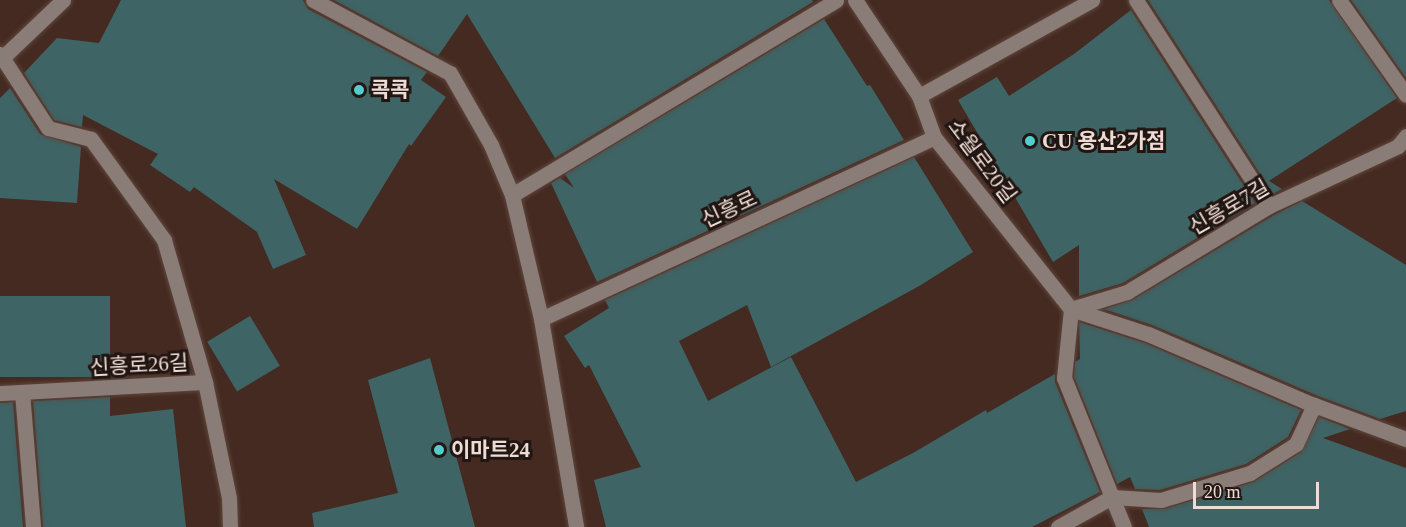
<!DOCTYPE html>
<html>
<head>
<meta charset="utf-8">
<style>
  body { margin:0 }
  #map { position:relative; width:1406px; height:527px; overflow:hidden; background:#442a20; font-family:"Times New Roman","Noto Sans KR",serif }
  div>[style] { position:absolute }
  .building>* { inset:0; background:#3f6465; transform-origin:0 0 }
  .roads { filter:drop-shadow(0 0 2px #5f463d) drop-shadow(0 0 2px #5f463d) }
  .minor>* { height:15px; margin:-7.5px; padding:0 7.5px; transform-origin:7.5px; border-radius:7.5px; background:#8a7c77 }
  .dots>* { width:16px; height:16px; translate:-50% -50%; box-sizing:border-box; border:3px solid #221612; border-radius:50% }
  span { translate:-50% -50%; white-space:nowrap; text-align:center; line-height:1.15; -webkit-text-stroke:6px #221612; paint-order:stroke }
  .poi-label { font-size:21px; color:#eddbd5; font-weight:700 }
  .left { translate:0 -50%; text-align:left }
  .street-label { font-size:21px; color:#eddbd5 }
  .scale { position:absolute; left:1193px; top:482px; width:126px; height:27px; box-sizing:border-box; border:3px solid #eddbd5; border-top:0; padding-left:8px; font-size:18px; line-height:21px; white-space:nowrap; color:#eddbd5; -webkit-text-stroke:4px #221612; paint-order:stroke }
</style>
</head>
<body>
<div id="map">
  <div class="building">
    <i style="clip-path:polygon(121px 0,303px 0,308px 9px,427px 72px,421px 80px,446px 97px,411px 146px,409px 144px,357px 229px,274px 179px,306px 255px,273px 269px,257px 232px,194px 187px,190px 192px,150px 165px,158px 154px,83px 115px,82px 127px,54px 120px,24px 73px,57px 38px,99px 43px)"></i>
    <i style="clip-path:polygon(334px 0,812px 0,813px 2px,555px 158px,467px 14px,438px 56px)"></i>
    <i style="clip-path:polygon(1148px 0,1329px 0,1397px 98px,1269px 181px,1282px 189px,1273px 194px)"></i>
    <i style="clip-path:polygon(1351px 0,1406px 0,1406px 78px)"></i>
    <i style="clip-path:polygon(1131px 10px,1255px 203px,1123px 283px,1079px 296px,1079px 245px,1053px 262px,958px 100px,997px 77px,1009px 96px,1074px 54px)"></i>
    <i style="clip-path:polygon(824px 19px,867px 86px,870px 85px,904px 140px,597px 282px,551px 183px,560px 178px,574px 188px,565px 174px)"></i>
    <i style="clip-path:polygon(10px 88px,40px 134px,81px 147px,77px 203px,0 198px,0 98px)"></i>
    <i style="clip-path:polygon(914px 157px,973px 252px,921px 285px,771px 367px,747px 305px,679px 341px,708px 401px,791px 357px,856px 482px,913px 453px,986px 410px,987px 413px,1055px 374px,1055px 382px,1100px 492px,1032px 527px,606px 527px,594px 480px,641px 467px,589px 365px,585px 368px,564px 336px,609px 308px,605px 300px)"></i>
    <i style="clip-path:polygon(1302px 201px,1406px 265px,1406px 411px,1380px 419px,1318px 396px,1152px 325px,1104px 309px,1132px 300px,1274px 215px)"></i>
    <i style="left:110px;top:296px;width:81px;height:110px;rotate:90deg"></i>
    <i style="left:250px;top:316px;width:58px;height:50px;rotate:59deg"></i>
    <i style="clip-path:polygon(1079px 322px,1145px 343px,1301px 410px,1288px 437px,1246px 464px,1160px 490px,1135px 489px,1130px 477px,1117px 484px,1074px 377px,1075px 362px,1080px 359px)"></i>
    <i style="clip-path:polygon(430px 358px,475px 527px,314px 527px,312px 513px,398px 493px,368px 380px)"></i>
    <i style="clip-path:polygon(110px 397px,110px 416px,173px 409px,186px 527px,43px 527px,33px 401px)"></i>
    <i style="clip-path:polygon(13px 402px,23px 527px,0 527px,0 403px)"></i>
    <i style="clip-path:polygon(1319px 417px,1350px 429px,1323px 438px,1406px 468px,1406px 527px,1149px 527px,1142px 509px,1164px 509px,1253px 482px,1301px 452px)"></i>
  </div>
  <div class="roads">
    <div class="minor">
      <i style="left:313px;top:0;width:155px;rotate:28.1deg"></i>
      <i style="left:450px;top:73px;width:83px;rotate:60.3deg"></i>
      <i style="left:491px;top:145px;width:54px;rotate:67.2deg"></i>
      <i style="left:512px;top:195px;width:127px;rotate:76.8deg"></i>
      <i style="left:541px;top:319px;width:211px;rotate:80.4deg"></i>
      <i style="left:855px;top:0;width:115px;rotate:56.3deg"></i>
      <i style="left:919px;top:96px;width:44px;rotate:69.9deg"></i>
      <i style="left:934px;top:137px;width:220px;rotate:51.5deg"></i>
      <i style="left:1071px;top:309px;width:81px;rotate:18deg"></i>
      <i style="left:1148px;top:334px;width:181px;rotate:23.2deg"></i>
      <i style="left:1314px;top:405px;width:98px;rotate:20.3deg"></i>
      <i style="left:1136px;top:0;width:245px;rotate:57.2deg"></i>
      <i style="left:1339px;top:0;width:116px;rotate:54.8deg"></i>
      <i style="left:0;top:54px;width:88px;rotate:57deg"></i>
      <i style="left:48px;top:128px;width:44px;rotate:14.3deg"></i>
      <i style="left:91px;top:139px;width:125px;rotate:54.1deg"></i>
      <i style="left:164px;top:240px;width:148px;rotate:73.9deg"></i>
      <i style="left:0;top:60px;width:87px;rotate:-43.6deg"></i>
      <i style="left:919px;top:96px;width:198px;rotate:-29deg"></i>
      <i style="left:512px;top:195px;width:378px;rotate:-31deg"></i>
      <i style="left:541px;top:319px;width:433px;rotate:-24.8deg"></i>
      <i style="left:22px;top:392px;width:135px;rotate:85.3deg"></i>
      <i style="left:0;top:393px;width:205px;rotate:-3.1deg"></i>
      <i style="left:205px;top:382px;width:118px;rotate:78.3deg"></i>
      <i style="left:229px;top:498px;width:29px;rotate:88deg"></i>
      <i style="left:1058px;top:527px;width:62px;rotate:-29.1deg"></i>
      <i style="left:1112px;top:497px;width:49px;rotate:3.5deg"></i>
      <i style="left:1161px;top:500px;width:93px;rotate:-16.9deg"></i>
      <i style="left:1250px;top:473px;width:54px;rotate:-32.2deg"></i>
      <i style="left:1296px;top:444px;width:43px;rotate:-65.2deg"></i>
      <i style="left:1124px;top:527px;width:161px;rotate:-111.9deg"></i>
      <i style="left:1064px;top:378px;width:69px;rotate:-84.2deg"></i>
      <i style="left:1071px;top:309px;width:59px;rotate:-16.9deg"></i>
      <i style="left:1127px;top:292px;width:166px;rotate:-31.2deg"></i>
      <i style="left:1269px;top:206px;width:142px;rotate:-24.9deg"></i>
      <i style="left:1398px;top:146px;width:13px;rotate:-51deg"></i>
    </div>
  </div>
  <div class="dots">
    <i style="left:359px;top:90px;background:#52cdcf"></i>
    <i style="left:1030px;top:141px;background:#52cdcf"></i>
    <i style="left:439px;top:450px;background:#52cdcf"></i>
  </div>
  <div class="poi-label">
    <span class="left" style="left:371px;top:90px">콕콕</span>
    <span class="left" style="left:1042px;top:141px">CU 용산2가점</span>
    <span class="left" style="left:451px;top:450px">이마트24</span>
  </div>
  <div class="street-label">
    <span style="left:982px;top:161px;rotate:53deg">소월로20길</span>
    <span style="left:1229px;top:207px;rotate:-30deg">신흥로7길</span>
    <span style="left:729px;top:209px;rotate:-25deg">신흥로</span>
    <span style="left:139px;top:365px;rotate:-3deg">신흥로26길</span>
  </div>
  <div class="scale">20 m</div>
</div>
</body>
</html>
